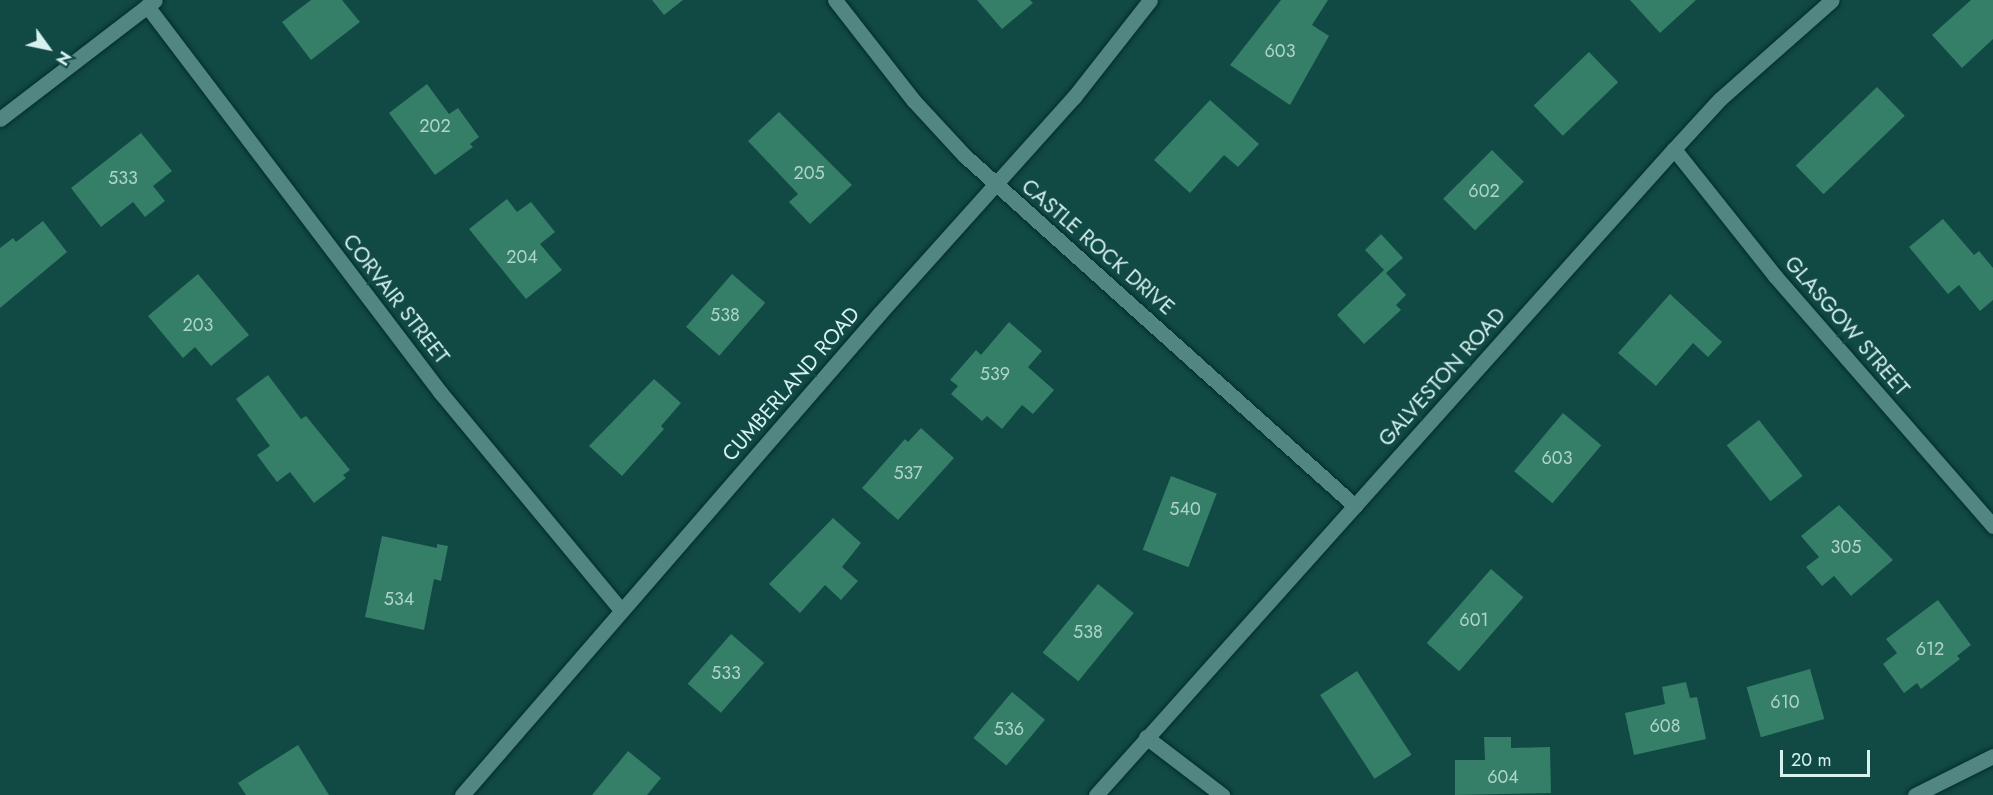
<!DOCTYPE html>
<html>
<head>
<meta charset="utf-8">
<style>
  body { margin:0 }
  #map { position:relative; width:1993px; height:795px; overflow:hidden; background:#114945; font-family:Jost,sans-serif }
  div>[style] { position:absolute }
  .building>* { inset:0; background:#357e67; transform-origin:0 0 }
  .roads { filter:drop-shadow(0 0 2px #022d2b) drop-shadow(0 0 2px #022d2b) }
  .street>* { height:15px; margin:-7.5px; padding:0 7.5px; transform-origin:7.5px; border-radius:7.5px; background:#528682 }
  span { translate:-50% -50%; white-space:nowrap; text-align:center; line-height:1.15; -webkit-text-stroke:6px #114945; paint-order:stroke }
  .number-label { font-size:18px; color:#aed4cc }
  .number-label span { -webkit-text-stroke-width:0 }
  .street-label { font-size:21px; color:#d6f1ee }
  .north { position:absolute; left:18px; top:18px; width:60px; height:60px; -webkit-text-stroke:4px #114945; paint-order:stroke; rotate:123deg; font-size:16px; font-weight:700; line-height:24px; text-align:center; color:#d6f1ee }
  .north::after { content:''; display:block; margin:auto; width:21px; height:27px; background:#d6f1ee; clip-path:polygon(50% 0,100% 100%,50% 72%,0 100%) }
  .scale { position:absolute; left:1780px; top:750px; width:90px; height:27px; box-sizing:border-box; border:3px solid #d6f1ee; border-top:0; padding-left:8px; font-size:18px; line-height:21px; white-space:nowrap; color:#d6f1ee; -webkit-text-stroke:4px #114945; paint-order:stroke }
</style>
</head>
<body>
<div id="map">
  <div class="building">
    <i style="clip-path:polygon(311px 0,342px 0,360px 22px,311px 60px,282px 22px)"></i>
    <i style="clip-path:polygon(652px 0,683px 0,664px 15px)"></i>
    <i style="clip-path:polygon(977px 0,1030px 0,1033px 3px,1002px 29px)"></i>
    <i style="clip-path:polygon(1281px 0,1328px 0,1312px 25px,1329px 36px,1290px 105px,1230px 65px)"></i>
    <i style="clip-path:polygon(1630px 0,1696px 0,1660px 33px)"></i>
    <i style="clip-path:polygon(1971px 0,1993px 0,1993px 39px,1962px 68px,1932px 35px)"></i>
    <i style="left:1589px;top:52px;width:42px;height:77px;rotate:46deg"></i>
    <i style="clip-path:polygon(427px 84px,449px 114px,458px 108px,479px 137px,470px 144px,473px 147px,435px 175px,389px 113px)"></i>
    <i style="left:1877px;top:87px;width:40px;height:113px;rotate:46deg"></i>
    <i style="clip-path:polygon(1210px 100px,1259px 144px,1238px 167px,1224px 155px,1190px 193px,1154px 160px)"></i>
    <i style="clip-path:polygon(779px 112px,852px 185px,810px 224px,789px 202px,798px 194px,748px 141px)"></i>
    <i style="clip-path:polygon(141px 133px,172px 171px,153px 186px,165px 201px,145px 217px,133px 202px,101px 227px,71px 188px)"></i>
    <i style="left:1492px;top:150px;width:45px;height:69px;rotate:45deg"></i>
    <i style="clip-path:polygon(507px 199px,517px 212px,531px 202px,555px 232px,540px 244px,562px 270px,526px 299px,469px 229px)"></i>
    <i style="clip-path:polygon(1943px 219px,1974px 255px,1979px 251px,1993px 268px,1993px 300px,1980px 311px,1959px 285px,1948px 294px,1909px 247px)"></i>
    <i style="clip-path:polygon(43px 221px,67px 252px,0 308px,0 248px,13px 238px,16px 242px)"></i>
    <i style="clip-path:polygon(1381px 234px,1403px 258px,1386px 273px,1406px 295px,1396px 305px,1401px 310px,1364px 344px,1337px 315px,1384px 270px,1365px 250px)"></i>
    <i style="clip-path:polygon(198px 274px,249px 335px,211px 366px,195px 347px,183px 358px,148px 316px)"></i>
    <i style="left:732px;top:274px;width:44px;height:70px;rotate:41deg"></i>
    <i style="clip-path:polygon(1670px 294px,1722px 342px,1708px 357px,1693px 343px,1656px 386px,1618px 353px)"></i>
    <i style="clip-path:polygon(1009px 322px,1042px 351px,1028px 367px,1054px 390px,1033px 414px,1022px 405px,1002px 429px,987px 416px,982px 421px,951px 394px,958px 386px,950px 380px,976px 350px,981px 355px)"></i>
    <i style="clip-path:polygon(268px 375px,301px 419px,306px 416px,350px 470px,343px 475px,346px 478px,314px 503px,290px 472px,277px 482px,257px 455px,270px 446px,236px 399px)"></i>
    <i style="clip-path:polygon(654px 379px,681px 403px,661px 426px,664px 429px,622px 476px,589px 446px)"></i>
    <i style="left:1563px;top:413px;width:50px;height:76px;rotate:40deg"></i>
    <i style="left:1759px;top:420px;width:71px;height:41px;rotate:52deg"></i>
    <i style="clip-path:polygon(921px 428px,954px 458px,898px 520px,862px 488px,905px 439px,908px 442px)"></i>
    <i style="left:1171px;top:476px;width:49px;height:79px;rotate:21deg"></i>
    <i style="clip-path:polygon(1839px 505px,1893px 560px,1851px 596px,1834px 576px,1822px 586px,1806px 567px,1819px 557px,1801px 536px)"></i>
    <i style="clip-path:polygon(833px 518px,861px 543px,842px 567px,858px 581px,841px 600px,825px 585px,800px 613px,769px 584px)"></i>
    <i style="clip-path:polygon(382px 536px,437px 548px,437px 544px,448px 546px,441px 581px,434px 579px,424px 630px,365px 617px)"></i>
    <i style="left:1491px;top:569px;width:43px;height:98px;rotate:41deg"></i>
    <i style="left:1098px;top:584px;width:46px;height:88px;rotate:39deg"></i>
    <i style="clip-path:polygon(1938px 600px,1971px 645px,1957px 656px,1960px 659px,1921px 689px,1917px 683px,1904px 693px,1883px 664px,1897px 653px,1886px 639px)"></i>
    <i style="left:731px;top:634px;width:44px;height:66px;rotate:41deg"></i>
    <i style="left:1810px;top:669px;width:52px;height:66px;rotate:74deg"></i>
    <i style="left:1357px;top:671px;width:100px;height:44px;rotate:57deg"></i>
    <i style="clip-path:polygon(1686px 682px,1690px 698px,1697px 697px,1706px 739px,1634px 755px,1625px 713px,1665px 704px,1662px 687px)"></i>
    <i style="left:1012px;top:692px;width:43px;height:60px;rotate:40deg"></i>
    <i style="clip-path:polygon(1484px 737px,1511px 737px,1511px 748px,1550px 747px,1551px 793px,1455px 795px,1455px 760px,1485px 760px)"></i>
    <i style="clip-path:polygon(298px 745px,329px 795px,246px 795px,238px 783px)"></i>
    <i style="clip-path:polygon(628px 751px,661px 778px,647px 795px,592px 795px)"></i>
  </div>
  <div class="roads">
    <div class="street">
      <i style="left:835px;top:0;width:128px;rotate:52deg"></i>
      <i style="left:914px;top:101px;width:75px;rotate:47.2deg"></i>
      <i style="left:965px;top:156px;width:524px;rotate:41.91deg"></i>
      <i style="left:147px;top:6px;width:485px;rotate:52.8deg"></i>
      <i style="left:440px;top:392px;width:283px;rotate:50.3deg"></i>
      <i style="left:0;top:119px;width:195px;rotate:-37.5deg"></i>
      <i style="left:1674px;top:149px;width:162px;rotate:51.5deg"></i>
      <i style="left:1775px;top:276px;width:332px;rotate:48.9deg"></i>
      <i style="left:1146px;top:737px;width:96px;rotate:37.3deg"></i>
      <i style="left:462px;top:795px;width:638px;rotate:-49.07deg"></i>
      <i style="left:880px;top:313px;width:290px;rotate:-48.1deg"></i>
      <i style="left:1074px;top:97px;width:123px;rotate:-51.9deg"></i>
      <i style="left:1096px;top:795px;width:867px;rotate:-48.18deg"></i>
      <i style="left:1674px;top:149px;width:68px;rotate:-47.4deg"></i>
      <i style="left:1720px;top:99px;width:149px;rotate:-41.5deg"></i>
      <i style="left:1915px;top:795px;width:87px;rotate:-26.6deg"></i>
    </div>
  </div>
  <div class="number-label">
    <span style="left:1280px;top:51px">603</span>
    <span style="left:435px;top:126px">202</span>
    <span style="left:809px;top:173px">205</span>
    <span style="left:123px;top:178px">533</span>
    <span style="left:1484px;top:191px">602</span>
    <span style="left:522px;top:257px">204</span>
    <span style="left:725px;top:315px">538</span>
    <span style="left:198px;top:325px">203</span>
    <span style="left:995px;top:374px">539</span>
    <span style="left:1557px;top:458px">603</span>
    <span style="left:908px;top:473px">537</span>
    <span style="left:1185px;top:509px">540</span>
    <span style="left:1846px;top:547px">305</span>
    <span style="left:399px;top:599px">534</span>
    <span style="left:1474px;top:620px">601</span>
    <span style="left:1088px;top:632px">538</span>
    <span style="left:1930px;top:649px">612</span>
    <span style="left:726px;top:673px">533</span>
    <span style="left:1785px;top:702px">610</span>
    <span style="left:1665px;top:726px">608</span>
    <span style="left:1009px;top:729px">536</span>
    <span style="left:1503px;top:777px">604</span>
  </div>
  <div class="street-label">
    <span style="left:1098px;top:247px;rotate:41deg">CASTLE ROCK DRIVE</span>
    <span style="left:396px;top:299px;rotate:52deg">CORVAIR STREET</span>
    <span style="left:1847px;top:326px;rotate:49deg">GLASGOW STREET</span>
    <span style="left:1442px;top:377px;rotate:-48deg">GALVESTON ROAD</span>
    <span style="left:791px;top:384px;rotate:-49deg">CUMBERLAND ROAD</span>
  </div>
  <div class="north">N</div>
  <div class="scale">20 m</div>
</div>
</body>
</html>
